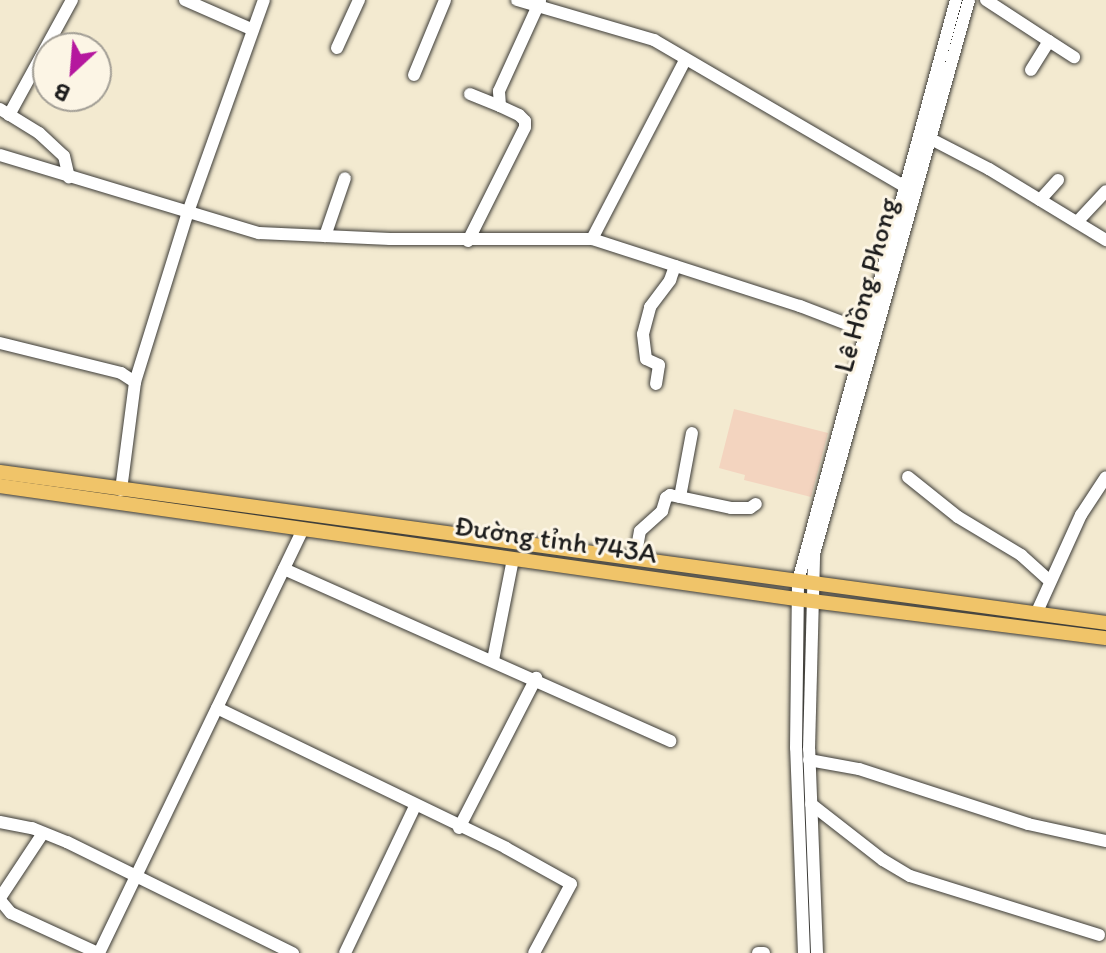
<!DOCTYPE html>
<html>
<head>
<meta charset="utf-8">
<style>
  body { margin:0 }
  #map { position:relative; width:1106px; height:953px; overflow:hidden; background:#f3ead0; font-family:Itim,sans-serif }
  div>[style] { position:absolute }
  .built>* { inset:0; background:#f3d4bf }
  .roads { filter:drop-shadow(0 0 2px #3c3b37) drop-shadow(0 0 2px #3c3b37) }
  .minor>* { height:12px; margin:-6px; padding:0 6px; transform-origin:6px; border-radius:6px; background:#fff }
  .major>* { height:14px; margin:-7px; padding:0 7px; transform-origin:7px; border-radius:7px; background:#f0c469 }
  span { translate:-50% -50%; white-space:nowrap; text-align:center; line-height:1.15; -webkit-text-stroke:6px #fcf5e5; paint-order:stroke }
  .street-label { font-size:28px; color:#1c1c1c }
  .north { position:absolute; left:32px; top:32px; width:80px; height:80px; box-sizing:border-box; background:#fcf5e5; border:2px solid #a29e95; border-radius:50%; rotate:206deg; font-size:22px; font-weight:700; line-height:32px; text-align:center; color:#1c1c1c }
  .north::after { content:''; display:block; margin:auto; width:28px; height:36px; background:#b5179e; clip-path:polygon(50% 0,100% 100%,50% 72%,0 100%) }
</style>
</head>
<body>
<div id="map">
  <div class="built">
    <i style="clip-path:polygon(734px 409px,828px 433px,811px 497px,744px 480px,745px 475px,719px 468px)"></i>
  </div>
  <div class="roads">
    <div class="minor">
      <i style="left:185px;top:0;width:74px;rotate:23.8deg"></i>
      <i style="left:517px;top:0;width:143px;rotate:16.3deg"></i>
      <i style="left:654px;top:40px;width:299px;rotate:30.3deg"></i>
      <i style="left:986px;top:0;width:75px;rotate:33.1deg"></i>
      <i style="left:1049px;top:41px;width:34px;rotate:122deg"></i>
      <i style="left:1049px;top:41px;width:30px;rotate:33deg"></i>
      <i style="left:337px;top:48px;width:53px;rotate:-65.4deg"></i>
      <i style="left:414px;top:75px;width:81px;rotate:-67.5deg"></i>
      <i style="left:470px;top:94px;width:32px;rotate:22deg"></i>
      <i style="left:0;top:109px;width:46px;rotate:31.6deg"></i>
      <i style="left:39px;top:133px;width:34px;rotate:43deg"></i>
      <i style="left:64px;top:156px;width:22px;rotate:77deg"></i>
      <i style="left:9px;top:115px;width:131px;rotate:-61.3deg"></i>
      <i style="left:931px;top:139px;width:65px;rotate:27.3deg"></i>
      <i style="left:989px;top:169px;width:137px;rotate:31.3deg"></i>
      <i style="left:0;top:155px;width:270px;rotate:16.8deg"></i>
      <i style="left:259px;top:233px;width:131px;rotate:2.6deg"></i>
      <i style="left:390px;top:239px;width:202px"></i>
      <i style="left:592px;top:239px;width:219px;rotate:17.9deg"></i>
      <i style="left:800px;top:306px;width:78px;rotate:21deg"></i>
      <i style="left:1040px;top:200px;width:27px;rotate:-48deg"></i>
      <i style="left:1077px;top:222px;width:42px;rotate:-46.9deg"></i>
      <i style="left:325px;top:236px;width:61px;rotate:-71deg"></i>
      <i style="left:592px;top:239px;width:202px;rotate:-62.5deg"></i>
      <i style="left:468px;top:241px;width:127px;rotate:-63.4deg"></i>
      <i style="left:525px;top:127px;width:6px;rotate:-90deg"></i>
      <i style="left:525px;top:121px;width:8px;rotate:-135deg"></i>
      <i style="left:519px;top:115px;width:21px;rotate:-155deg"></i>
      <i style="left:500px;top:106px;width:15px;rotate:-94deg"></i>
      <i style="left:499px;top:91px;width:99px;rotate:-65.5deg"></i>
      <i style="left:0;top:343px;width:125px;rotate:13.9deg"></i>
      <i style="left:121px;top:373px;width:17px;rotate:33deg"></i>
      <i style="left:656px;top:384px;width:19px;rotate:-81deg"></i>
      <i style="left:659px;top:365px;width:14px;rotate:-155deg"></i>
      <i style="left:646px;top:359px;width:25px;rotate:-97deg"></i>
      <i style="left:643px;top:334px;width:28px;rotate:-75deg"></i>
      <i style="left:650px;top:307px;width:34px;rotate:-53deg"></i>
      <i style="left:670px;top:280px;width:15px;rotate:-70deg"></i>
      <i style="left:908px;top:477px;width:64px;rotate:38.7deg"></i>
      <i style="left:958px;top:517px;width:74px;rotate:31.1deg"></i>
      <i style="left:1021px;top:555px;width:38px;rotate:42deg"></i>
      <i style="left:121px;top:490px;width:109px;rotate:-82.6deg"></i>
      <i style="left:135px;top:382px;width:178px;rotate:-72.7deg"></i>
      <i style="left:188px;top:212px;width:225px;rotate:-70.3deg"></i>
      <i style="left:680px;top:497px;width:65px;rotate:-79.4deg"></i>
      <i style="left:635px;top:559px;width:28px;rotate:-80deg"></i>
      <i style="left:640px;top:531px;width:30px;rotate:-42deg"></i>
      <i style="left:662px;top:511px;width:14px;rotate:-73deg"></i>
      <i style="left:666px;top:498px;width:5px;rotate:-37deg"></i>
      <i style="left:670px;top:495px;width:62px;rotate:12deg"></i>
      <i style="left:731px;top:508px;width:19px"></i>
      <i style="left:750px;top:508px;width:7px;rotate:-34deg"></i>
      <i style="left:284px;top:569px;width:423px;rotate:24deg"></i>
      <i style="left:1036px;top:614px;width:109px;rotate:-65.6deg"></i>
      <i style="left:1081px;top:515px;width:45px;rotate:-56.7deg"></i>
      <i style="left:493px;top:660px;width:103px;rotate:-78.8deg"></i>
      <i style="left:217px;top:708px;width:321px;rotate:25.8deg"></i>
      <i style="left:506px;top:848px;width:74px;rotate:29deg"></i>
      <i style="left:571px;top:884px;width:78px;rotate:118.2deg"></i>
      <i style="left:809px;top:760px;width:51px;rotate:10.2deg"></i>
      <i style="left:859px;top:769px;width:178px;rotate:18deg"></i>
      <i style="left:1028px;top:824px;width:80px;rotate:12.3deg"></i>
      <i style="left:811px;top:804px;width:91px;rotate:37.9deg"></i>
      <i style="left:883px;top:860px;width:31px;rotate:31deg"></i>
      <i style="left:910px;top:876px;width:198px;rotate:17.3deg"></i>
      <i style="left:0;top:822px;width:33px;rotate:11deg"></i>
      <i style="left:32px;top:828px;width:38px;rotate:22deg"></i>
      <i style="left:67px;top:842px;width:252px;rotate:26.2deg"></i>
      <i style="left:459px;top:828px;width:169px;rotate:-62.8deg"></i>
      <i style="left:0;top:898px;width:78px;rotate:-56.5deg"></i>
      <i style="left:0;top:900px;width:17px;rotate:50deg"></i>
      <i style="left:11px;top:913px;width:96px;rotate:24.7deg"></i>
      <i style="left:99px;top:953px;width:470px;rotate:-64.3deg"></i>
      <i style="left:345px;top:953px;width:163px;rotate:-64.5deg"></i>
      <i style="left:758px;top:953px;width:6px"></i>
      <i style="left:804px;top:953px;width:205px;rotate:-92.2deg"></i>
      <i style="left:796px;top:748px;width:167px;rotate:-89.3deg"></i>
      <i style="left:798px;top:581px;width:602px;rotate:-74.79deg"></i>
      <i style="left:817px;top:953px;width:204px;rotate:-92.2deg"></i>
      <i style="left:809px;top:749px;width:195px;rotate:-88.5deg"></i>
      <i style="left:814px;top:554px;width:575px;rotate:-74.37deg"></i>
    </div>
    <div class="major">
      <i style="left:0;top:472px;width:1116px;rotate:7.77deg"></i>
      <i style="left:0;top:486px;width:804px;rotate:8.08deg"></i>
      <i style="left:796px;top:599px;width:312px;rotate:7.2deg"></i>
    </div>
  </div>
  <div class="street-label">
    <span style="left:865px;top:285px;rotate:-75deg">Lê Hồng Phong</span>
    <span style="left:556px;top:539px;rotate:8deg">Đường tỉnh 743A</span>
  </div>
  <div class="north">B</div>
</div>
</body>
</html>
